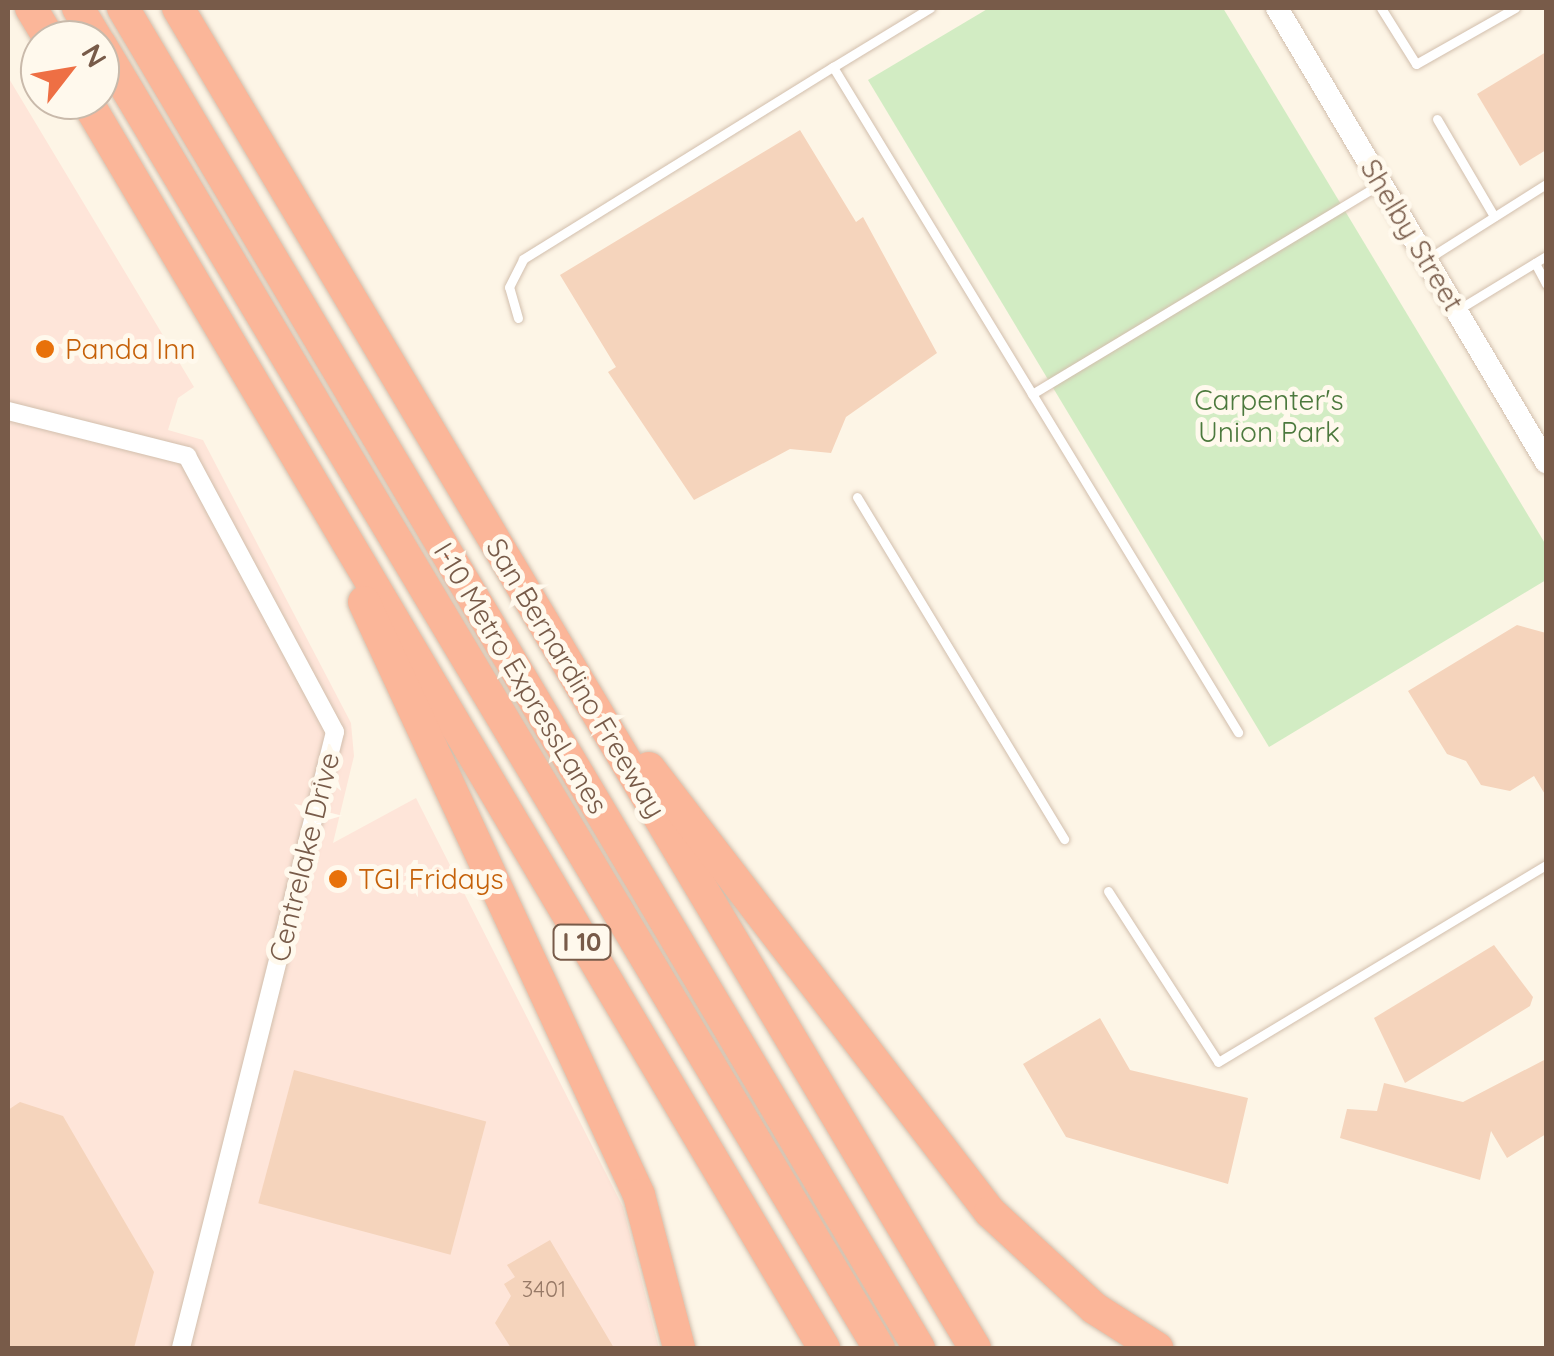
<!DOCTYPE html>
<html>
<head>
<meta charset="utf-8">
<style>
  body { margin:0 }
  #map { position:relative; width:1554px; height:1356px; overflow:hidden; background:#fdf5e6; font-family:Quicksand,sans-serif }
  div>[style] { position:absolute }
  .commercial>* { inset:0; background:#fee5d9 }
  .green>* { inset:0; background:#d2ecc3 }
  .building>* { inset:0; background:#f5d4bc; transform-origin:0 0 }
  .roads { filter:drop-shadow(0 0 2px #d2bfad) drop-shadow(0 0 2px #d2bfad) }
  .service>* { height:9px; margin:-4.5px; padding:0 4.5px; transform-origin:4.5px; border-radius:4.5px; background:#fff }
  .minor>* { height:18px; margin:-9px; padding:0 9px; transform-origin:9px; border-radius:9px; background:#fff }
  .tertiary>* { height:22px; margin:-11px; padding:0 11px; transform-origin:11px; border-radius:11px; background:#fff }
  .motorway>* { height:32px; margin:-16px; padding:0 16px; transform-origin:16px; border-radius:16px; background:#fbb699 }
  .dots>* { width:28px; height:28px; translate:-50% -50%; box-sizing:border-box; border:5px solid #fff9ed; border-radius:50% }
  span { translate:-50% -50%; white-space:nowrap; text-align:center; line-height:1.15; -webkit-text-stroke:10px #fff9ed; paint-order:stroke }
  .number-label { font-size:22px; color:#977966 }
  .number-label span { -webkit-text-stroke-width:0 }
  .shield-label span { padding:2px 8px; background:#fff9ed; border:2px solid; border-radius:8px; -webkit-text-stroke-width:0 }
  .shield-label { font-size:25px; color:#785b49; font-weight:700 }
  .street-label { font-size:28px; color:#785b49 }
  .food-label { font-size:28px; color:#c56008 }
  .left { translate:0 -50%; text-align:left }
  .park-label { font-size:28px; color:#4c793d }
  .frame { position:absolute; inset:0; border:10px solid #785b49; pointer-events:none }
  .north { position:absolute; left:20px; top:20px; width:100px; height:100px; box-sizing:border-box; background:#fff9ed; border:2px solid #c9baab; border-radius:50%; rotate:59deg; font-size:28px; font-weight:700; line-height:40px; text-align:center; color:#785b49 }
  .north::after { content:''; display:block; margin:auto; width:35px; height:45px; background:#ee6f44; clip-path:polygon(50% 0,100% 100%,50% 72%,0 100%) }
</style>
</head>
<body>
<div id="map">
  <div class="commercial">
    <i style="clip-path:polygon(8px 77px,194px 387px,178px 398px,168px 430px,203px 440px,351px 723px,354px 756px,333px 843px,416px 798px,623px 1207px,659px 1348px,8px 1348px)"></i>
  </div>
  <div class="green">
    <i style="clip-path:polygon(989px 8px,1223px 8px,1546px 545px,1546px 580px,1269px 747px,868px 80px)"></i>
  </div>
  <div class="building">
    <i style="clip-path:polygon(1546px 52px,1546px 150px,1520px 166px,1477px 94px)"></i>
    <i style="clip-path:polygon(800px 130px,856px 222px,863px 217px,937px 353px,846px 417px,831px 453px,790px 449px,694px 500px,608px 372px,616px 367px,560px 275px)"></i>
    <i style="clip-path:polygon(1517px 625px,1546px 633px,1546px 796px,1534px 776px,1510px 791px,1481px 785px,1466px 761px,1447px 754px,1408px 691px)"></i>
    <i style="clip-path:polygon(1494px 945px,1533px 997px,1530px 1006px,1405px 1083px,1374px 1018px)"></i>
    <i style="clip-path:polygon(1100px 1018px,1130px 1070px,1248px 1098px,1228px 1184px,1066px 1137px,1023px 1064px)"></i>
    <i style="clip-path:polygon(1546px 1059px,1546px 1134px,1507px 1158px,1491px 1131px,1480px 1180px,1340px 1138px,1347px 1109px,1377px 1111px,1384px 1083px,1463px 1102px)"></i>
    <i style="left:294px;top:1070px;width:199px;height:138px;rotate:15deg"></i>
    <i style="clip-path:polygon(20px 1102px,63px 1116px,154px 1272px,134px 1348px,8px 1348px,8px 1110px)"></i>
    <i style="clip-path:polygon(550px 1240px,614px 1348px,511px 1348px,495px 1323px,511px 1296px,504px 1284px,515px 1277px,507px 1265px)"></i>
  </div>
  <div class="roads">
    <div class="service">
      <i style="left:930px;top:8px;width:114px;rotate:148.7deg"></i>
      <i style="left:833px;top:67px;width:779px;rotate:58.66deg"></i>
      <i style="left:1381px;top:8px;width:66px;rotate:58deg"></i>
      <i style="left:1416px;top:64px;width:114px;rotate:-29.5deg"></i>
      <i style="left:1437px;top:119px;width:113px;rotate:59.6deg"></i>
      <i style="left:1429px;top:258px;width:138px;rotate:-32.3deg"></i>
      <i style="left:1535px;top:263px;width:24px;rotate:62deg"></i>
      <i style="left:1459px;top:309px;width:102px;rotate:-31.3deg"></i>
      <i style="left:518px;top:318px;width:32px;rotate:-106deg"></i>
      <i style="left:509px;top:287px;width:31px;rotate:-63deg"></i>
      <i style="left:523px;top:259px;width:365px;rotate:-31.8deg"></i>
      <i style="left:1032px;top:394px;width:405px;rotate:-31.1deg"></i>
      <i style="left:857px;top:497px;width:400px;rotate:58.8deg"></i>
      <i style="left:1108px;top:891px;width:203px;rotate:57.2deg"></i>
      <i style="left:1218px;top:1062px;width:383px;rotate:-31deg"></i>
    </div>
    <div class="minor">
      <i style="left:8px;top:411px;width:185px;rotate:14.1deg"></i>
      <i style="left:187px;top:456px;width:313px;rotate:61.8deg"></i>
      <i style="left:335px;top:732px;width:635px;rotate:104.04deg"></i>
    </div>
    <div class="tertiary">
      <i style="left:1277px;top:8px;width:528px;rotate:59.35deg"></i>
    </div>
    <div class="motorway">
      <i style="left:31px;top:8px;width:37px;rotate:59deg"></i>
      <i style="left:78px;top:8px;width:37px;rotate:59deg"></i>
      <i style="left:123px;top:8px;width:1559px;rotate:59.29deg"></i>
      <i style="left:178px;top:8px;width:1559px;rotate:59.26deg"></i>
      <i style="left:100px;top:44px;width:1519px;rotate:59.15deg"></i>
      <i style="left:86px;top:100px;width:1450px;rotate:59.4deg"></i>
      <i style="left:364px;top:602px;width:654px;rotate:65.12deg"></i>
      <i style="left:639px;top:1195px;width:158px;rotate:75.3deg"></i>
      <i style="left:649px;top:768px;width:560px;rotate:52.48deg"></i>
      <i style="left:990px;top:1212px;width:142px;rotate:42.7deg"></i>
      <i style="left:1094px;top:1308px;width:75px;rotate:32.4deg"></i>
    </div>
  </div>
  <div class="dots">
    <i style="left:45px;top:349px;background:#e8710a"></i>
    <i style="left:338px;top:879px;background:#e8710a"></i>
  </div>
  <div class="number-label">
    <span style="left:544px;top:1290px">3401</span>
  </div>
  <div class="shield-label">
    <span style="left:582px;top:942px">I 10</span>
  </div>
  <div class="street-label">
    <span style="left:1412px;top:235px;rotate:59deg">Shelby Street</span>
    <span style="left:521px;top:678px;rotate:59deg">I-10 Metro ExpressLanes</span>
    <span style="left:576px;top:678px;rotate:59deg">San Bernardino Freeway</span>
    <span style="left:304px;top:857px;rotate:-76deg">Centrelake Drive</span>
  </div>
  <div class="food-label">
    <span class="left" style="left:65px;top:349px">Panda Inn</span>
    <span class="left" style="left:358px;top:879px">TGI Fridays</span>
  </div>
  <div class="park-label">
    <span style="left:1269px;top:416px">Carpenter's<br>Union Park</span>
  </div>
  <div class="frame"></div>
  <div class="north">N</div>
</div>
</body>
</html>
